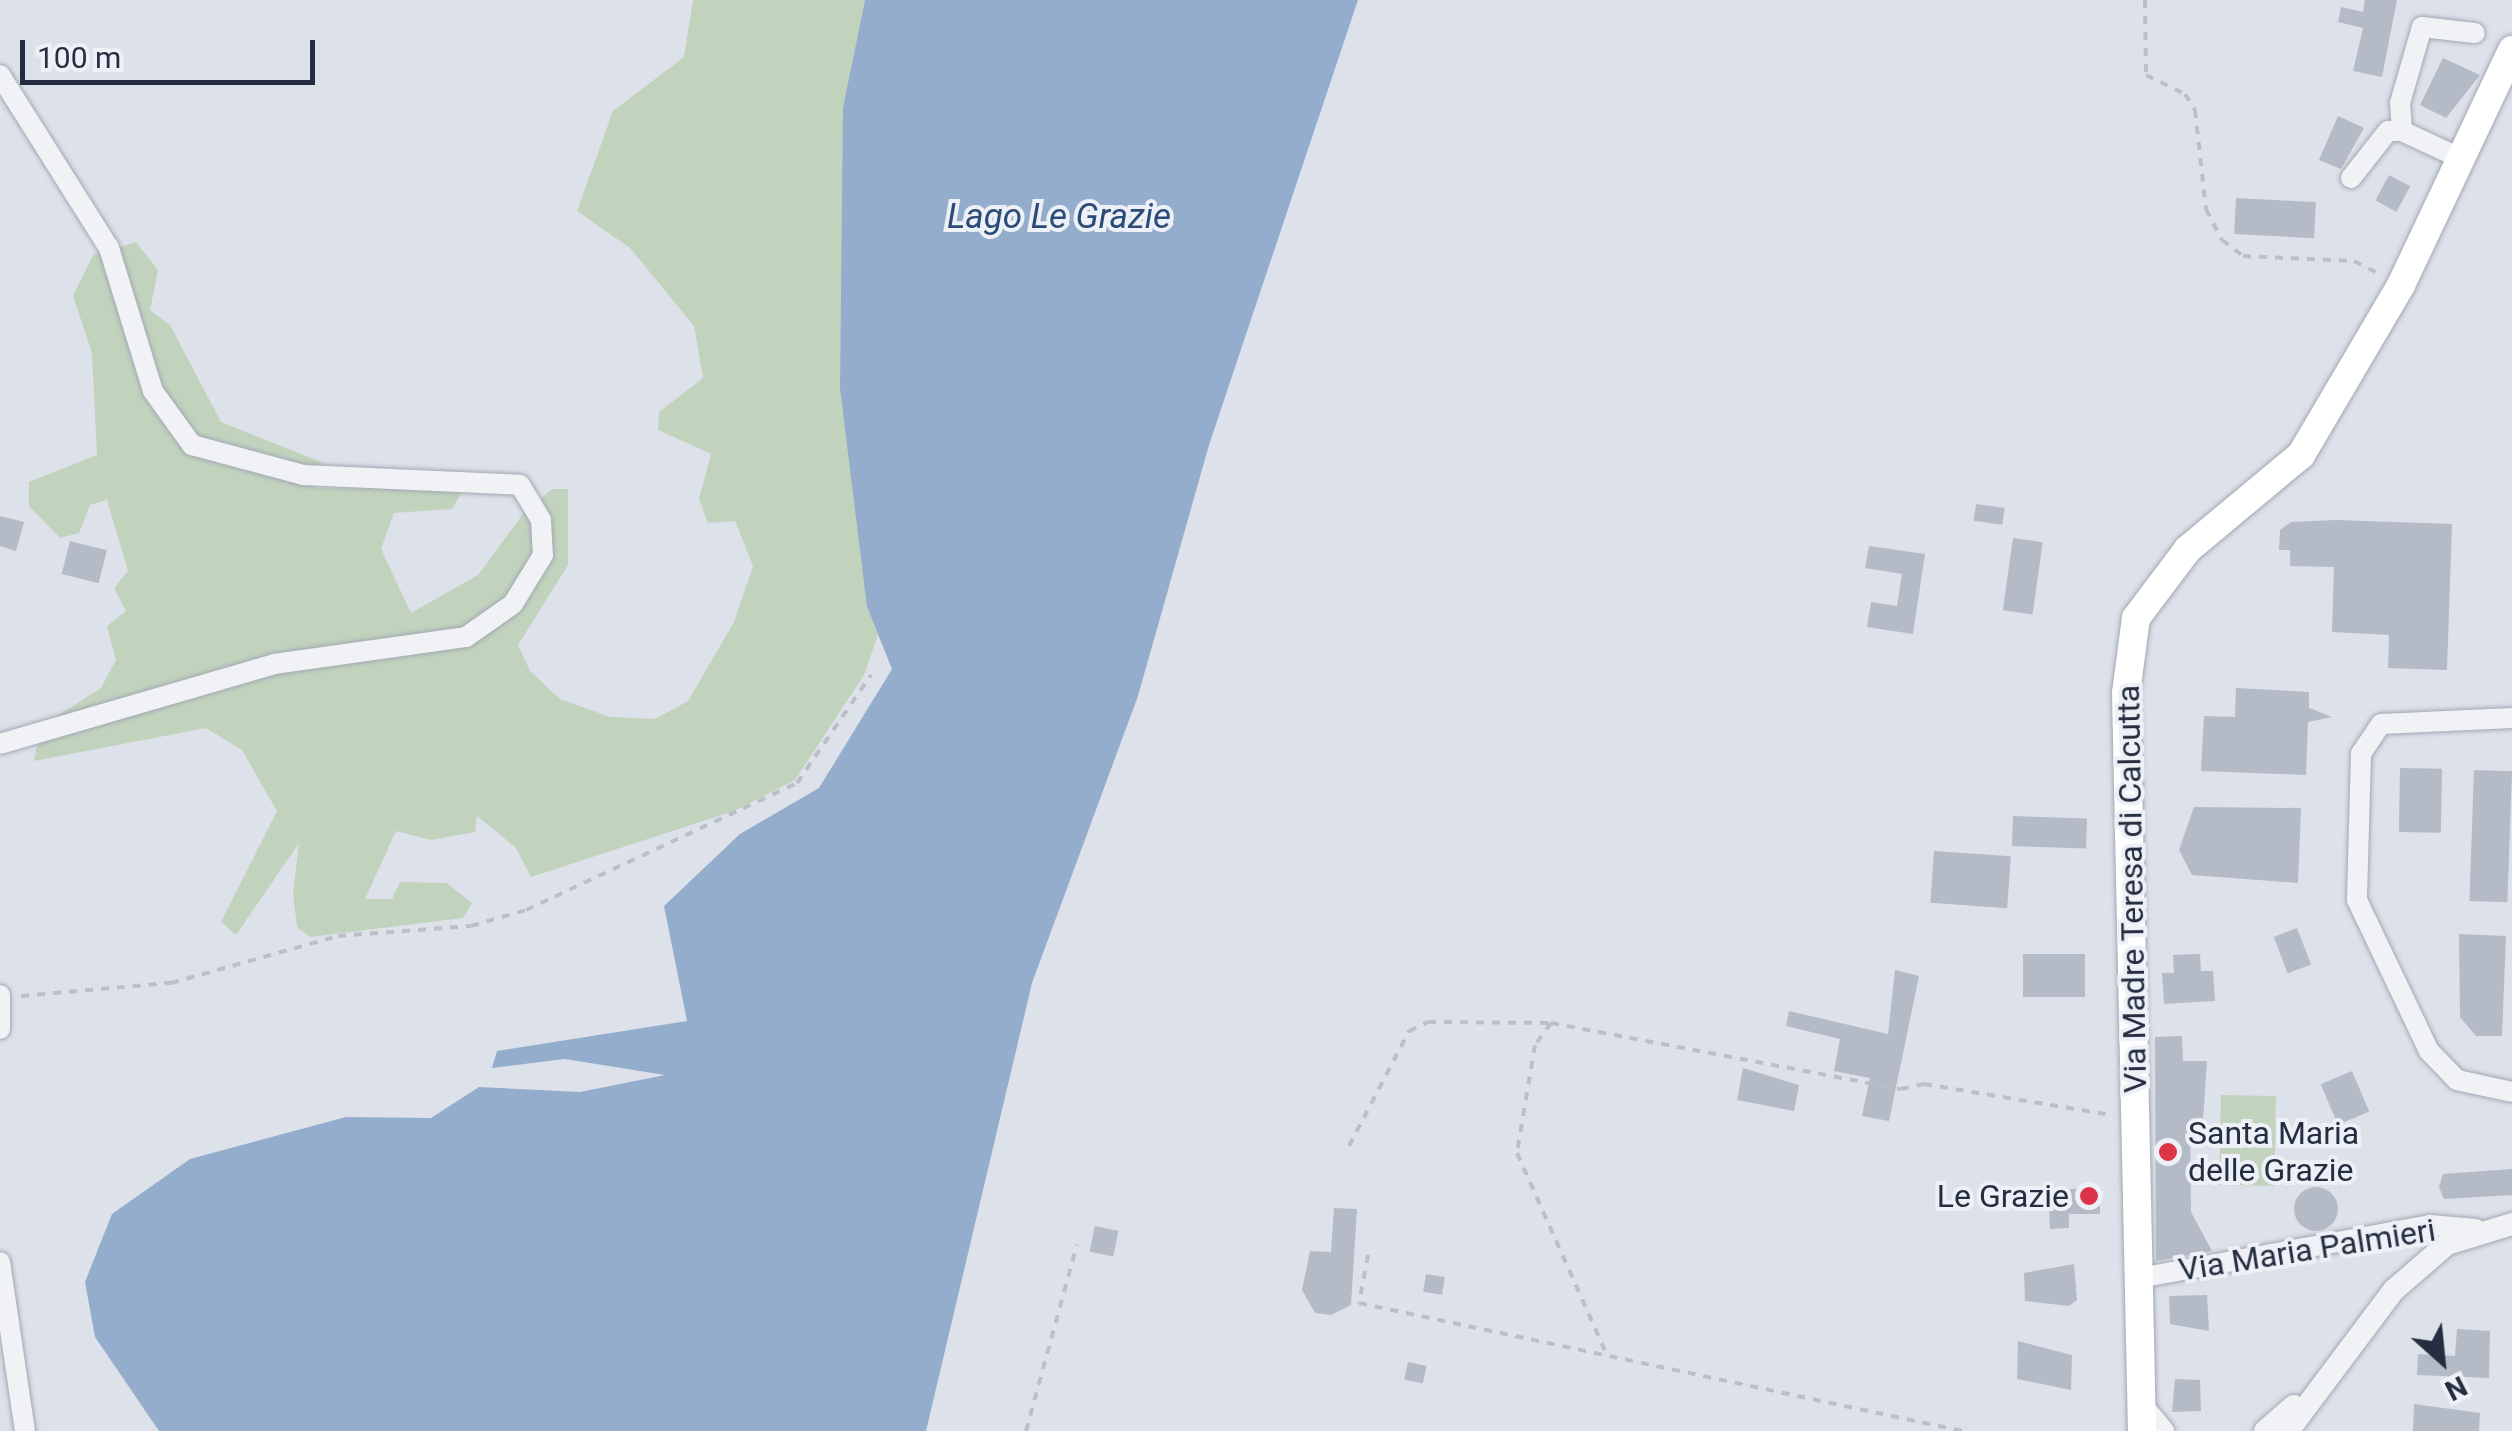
<!DOCTYPE html>
<html>
<head>
<meta charset="utf-8">
<style>
  body { margin:0 }
  #map { position:relative; width:2512px; height:1431px; overflow:hidden; background:#dde1e9; font-family:Roboto,sans-serif }
  div>[style] { position:absolute }
  .green>* { inset:0; background:#c2d3bd; transform-origin:0 0 }
  .water>* { inset:0; background:#94adcc }
  .building>* { inset:0; background:#b4bac6; transform-origin:0 0 }
  .round { border-radius:50% }
  .path>* { height:4px; margin-top:-2px; transform-origin:0; background:repeating-linear-gradient(90deg,#bbbfc7 0 8px,transparent 0 16px) }
  .roads { filter:drop-shadow(0 0 2px #a2a8b3) drop-shadow(0 0 2px #a2a8b3) }
  .minor>* { height:20px; margin:-10px; padding:0 10px; transform-origin:10px; border-radius:10px; background:#f0f2f6 }
  .tertiary>* { height:22px; margin:-11px; padding:0 11px; transform-origin:11px; border-radius:11px; background:#f0f2f6 }
  .secondary>* { height:28px; margin:-14px; padding:0 14px; transform-origin:14px; border-radius:14px; background:#fff }
  .dots>* { width:28px; height:28px; translate:-50% -50%; box-sizing:border-box; border:5px solid #edf0f6; border-radius:50% }
  span { translate:-50% -50%; white-space:nowrap; text-align:center; line-height:1.15; -webkit-text-stroke:8px #edf0f6; paint-order:stroke }
  .street-label { font-size:32px; color:#252e41 }
  .poi-label { font-size:32px; color:#252e41 }
  .left { translate:0 -50%; text-align:left }
  .right { translate:-100% -50%; text-align:right }
  .water-label { font-size:35px; color:#2b4b78; font-style:italic }
  .north { position:absolute; left:2392px; top:1311px; width:100px; height:100px; -webkit-text-stroke:8px #edf0f6; paint-order:stroke; rotate:153deg; font-size:28px; font-weight:700; line-height:40px; text-align:center; color:#252e41 }
  .north::after { content:''; display:block; margin:auto; width:35px; height:45px; background:#252e41; clip-path:polygon(50% 0,100% 100%,50% 72%,0 100%) }
  .scale { position:absolute; left:20px; top:40px; width:295px; height:45px; box-sizing:border-box; border:5px solid #252e41; border-top:0; padding-left:12px; font-size:30px; line-height:35px; white-space:nowrap; color:#252e41; -webkit-text-stroke:8px #edf0f6; paint-order:stroke }
</style>
</head>
<body>
<div id="map">
  <div class="green">
    <i style="clip-path:polygon(693px 0,865px 0,843px 107px,867px 607px,878px 635px,864px 675px,795px 780px,734px 811px,531px 877px,516px 848px,477px 816px,475px 832px,431px 840px,396px 831px,365px 899px,392px 899px,400px 882px,447px 883px,472px 903px,463px 918px,310px 937px,297px 927px,293px 893px,299px 843px,236px 935px,221px 922px,277px 811px,242px 750px,206px 728px,34px 761px,41px 726px,101px 688px,116px 660px,107px 626px,126px 611px,114px 588px,128px 571px,107px 500px,90px 505px,79px 533px,60px 538px,29px 506px,29px 482px,97px 455px,92px 353px,73px 296px,93px 255px,136px 242px,158px 270px,150px 310px,170px 325px,221px 422px,321px 462px,314px 488px,464px 489px,452px 509px,394px 513px,381px 549px,411px 613px,478px 575px,524px 513px,552px 489px,568px 489px,568px 565px,518px 645px,530px 671px,560px 699px,610px 717px,655px 719px,688px 701px,734px 622px,753px 566px,735px 521px,708px 523px,699px 499px,711px 454px,658px 430px,659px 412px,703px 378px,694px 326px,630px 248px,577px 211px,613px 111px,684px 57px)"></i>
    <i style="left:2221px;top:1095px;width:55px;height:90px;rotate:1deg"></i>
  </div>
  <div class="water">
    <i style="clip-path:polygon(865px 0,1358px 0,1209px 445px,1138px 696px,1032px 983px,926px 1431px,159px 1431px,95px 1337px,85px 1282px,112px 1214px,190px 1159px,346px 1117px,431px 1118px,479px 1087px,580px 1092px,665px 1075px,565px 1059px,492px 1068px,497px 1051px,687px 1021px,664px 906px,740px 834px,819px 788px,892px 669px,867px 607px,840px 388px,843px 107px)"></i>
  </div>
  <div class="building">
    <i style="clip-path:polygon(2365px 0,2397px 0,2382px 77px,2353px 71px,2363px 28px,2338px 22px,2341px 7px,2363px 12px)"></i>
    <i style="clip-path:polygon(2443px 58px,2480px 75px,2446px 118px,2420px 105px)"></i>
    <i style="clip-path:polygon(2338px 116px,2364px 128px,2341px 169px,2319px 160px)"></i>
    <i style="left:2389px;top:175px;width:24px;height:29px;rotate:28deg"></i>
    <i style="left:2236px;top:198px;width:80px;height:36px;rotate:3deg"></i>
    <i style="left:1976px;top:504px;width:29px;height:17px;rotate:8deg"></i>
    <i style="clip-path:polygon(0 516px,24px 522px,16px 551px,0 546px)"></i>
    <i style="clip-path:polygon(2336px 520px,2452px 524px,2447px 670px,2388px 668px,2389px 635px,2332px 632px,2334px 567px,2290px 566px,2290px 550px,2279px 550px,2280px 530px,2291px 522px)"></i>
    <i style="left:2013px;top:538px;width:30px;height:73px;rotate:8deg"></i>
    <i style="left:70px;top:541px;width:38px;height:34px;rotate:14deg"></i>
    <i style="clip-path:polygon(1869px 546px,1925px 554px,1913px 634px,1867px 627px,1871px 602px,1897px 606px,1902px 574px,1865px 568px)"></i>
    <i style="clip-path:polygon(2236px 688px,2309px 692px,2309px 708px,2332px 717px,2308px 722px,2306px 775px,2201px 771px,2204px 716px,2235px 717px)"></i>
    <i style="left:2400px;top:768px;width:42px;height:64px;rotate:1deg"></i>
    <i style="left:2474px;top:770px;width:38px;height:131px;rotate:2deg"></i>
    <i style="clip-path:polygon(2194px 807px,2301px 808px,2298px 883px,2192px 875px,2179px 850px)"></i>
    <i style="left:2013px;top:816px;width:74px;height:30px;rotate:2deg"></i>
    <i style="left:1934px;top:851px;width:77px;height:52px;rotate:4deg"></i>
    <i style="left:2297px;top:928px;width:39px;height:25px;rotate:69deg"></i>
    <i style="clip-path:polygon(2459px 934px,2506px 936px,2502px 1036px,2476px 1036px,2460px 1017px)"></i>
    <i style="left:2023px;top:954px;width:62px;height:43px"></i>
    <i style="clip-path:polygon(2200px 954px,2201px 971px,2213px 971px,2215px 1001px,2164px 1004px,2162px 973px,2174px 973px,2173px 955px)"></i>
    <i style="clip-path:polygon(1895px 970px,1919px 976px,1889px 1121px,1862px 1116px,1870px 1078px,1834px 1071px,1840px 1039px,1786px 1026px,1789px 1011px,1888px 1034px)"></i>
    <i style="clip-path:polygon(2182px 1036px,2183px 1061px,2207px 1061px,2203px 1121px,2190px 1121px,2191px 1212px,2212px 1251px,2156px 1261px,2155px 1037px)"></i>
    <i style="clip-path:polygon(1743px 1068px,1799px 1085px,1794px 1111px,1737px 1100px)"></i>
    <i style="left:2352px;top:1071px;width:44px;height:34px;rotate:67deg"></i>
    <i style="clip-path:polygon(2512px 1169px,2512px 1195px,2444px 1199px,2439px 1187px,2443px 1174px)"></i>
    <i style="clip-path:polygon(2100px 1187px,2100px 1214px,2069px 1214px,2069px 1228px,2050px 1229px,2048px 1191px)"></i>
    <i class="round" style="left:2294px;top:1187px;width:44px;height:44px"></i>
    <i style="clip-path:polygon(1334px 1208px,1357px 1209px,1351px 1305px,1331px 1315px,1315px 1313px,1302px 1290px,1310px 1251px,1331px 1252px)"></i>
    <i style="left:1095px;top:1226px;width:24px;height:26px;rotate:12deg"></i>
    <i style="clip-path:polygon(2074px 1264px,2077px 1300px,2069px 1306px,2025px 1301px,2024px 1273px)"></i>
    <i style="left:1426px;top:1274px;width:19px;height:18px;rotate:9deg"></i>
    <i style="clip-path:polygon(2207px 1295px,2209px 1331px,2170px 1324px,2169px 1296px)"></i>
    <i style="clip-path:polygon(2457px 1329px,2490px 1331px,2489px 1378px,2417px 1375px,2418px 1354px,2455px 1356px)"></i>
    <i style="clip-path:polygon(2018px 1341px,2072px 1355px,2071px 1390px,2017px 1379px)"></i>
    <i style="left:1408px;top:1362px;width:19px;height:18px;rotate:12deg"></i>
    <i style="clip-path:polygon(2175px 1379px,2200px 1380px,2201px 1411px,2172px 1412px)"></i>
    <i style="clip-path:polygon(2414px 1404px,2480px 1413px,2479px 1431px,2413px 1431px)"></i>
  </div>
  <div class="path">
    <i style="left:2145px;top:0;width:75px;rotate:89.2deg"></i>
    <i style="left:2146px;top:75px;width:43px;rotate:26deg"></i>
    <i style="left:2185px;top:94px;width:19px;rotate:58deg"></i>
    <i style="left:2195px;top:110px;width:100px;rotate:83.7deg"></i>
    <i style="left:2206px;top:209px;width:35px;rotate:63deg"></i>
    <i style="left:2222px;top:240px;width:26px;rotate:37deg"></i>
    <i style="left:2243px;top:256px;width:111px;rotate:2.6deg"></i>
    <i style="left:2354px;top:261px;width:28px;rotate:27deg"></i>
    <i style="left:21px;top:996px;width:151px;rotate:-5deg"></i>
    <i style="left:171px;top:983px;width:173px;rotate:-15.7deg"></i>
    <i style="left:338px;top:936px;width:133px;rotate:-4.3deg"></i>
    <i style="left:471px;top:926px;width:57px;rotate:-16.2deg"></i>
    <i style="left:526px;top:910px;width:299px;rotate:-25.1deg"></i>
    <i style="left:797px;top:783px;width:131px;rotate:-55.6deg"></i>
    <i style="left:1551px;top:1023px;width:27px;rotate:126deg"></i>
    <i style="left:1535px;top:1045px;width:109px;rotate:99.5deg"></i>
    <i style="left:1517px;top:1153px;width:221px;rotate:66deg"></i>
    <i style="left:1349px;top:1146px;width:130px;rotate:-62.4deg"></i>
    <i style="left:1409px;top:1031px;width:21px;rotate:-25deg"></i>
    <i style="left:1428px;top:1022px;width:123px;rotate:0.5deg"></i>
    <i style="left:1551px;top:1023px;width:356px;rotate:10.7deg"></i>
    <i style="left:1901px;top:1089px;width:24px;rotate:-12deg"></i>
    <i style="left:1924px;top:1084px;width:190px;rotate:9.4deg"></i>
    <i style="left:1368px;top:1255px;width:49px;rotate:100.6deg"></i>
    <i style="left:1359px;top:1303px;width:617px;rotate:11.97deg"></i>
    <i style="left:1026px;top:1431px;width:193px;rotate:-74.7deg"></i>
  </div>
  <div class="roads">
    <div class="minor">
      <i style="left:0;top:75px;width:204px;rotate:57.8deg"></i>
      <i style="left:109px;top:248px;width:150px;rotate:72.9deg"></i>
      <i style="left:153px;top:391px;width:67px;rotate:54.2deg"></i>
      <i style="left:192px;top:445px;width:115px;rotate:15.1deg"></i>
      <i style="left:303px;top:475px;width:217px;rotate:2.6deg"></i>
      <i style="left:520px;top:485px;width:41px;rotate:59deg"></i>
      <i style="left:541px;top:520px;width:35px;rotate:87deg"></i>
      <i style="left:543px;top:555px;width:57px;rotate:121.5deg"></i>
      <i style="left:513px;top:604px;width:57px;rotate:144.9deg"></i>
      <i style="left:466px;top:637px;width:193px;rotate:172deg"></i>
      <i style="left:275px;top:664px;width:286px;rotate:163.8deg"></i>
      <i style="left:2462px;top:159px;width:66px;rotate:-155deg"></i>
      <i style="left:2402px;top:131px;width:28px;rotate:-94deg"></i>
      <i style="left:2400px;top:103px;width:79px;rotate:-73.9deg"></i>
      <i style="left:2422px;top:27px;width:53px;rotate:6.5deg"></i>
      <i style="left:2351px;top:178px;width:60px;rotate:-51.8deg"></i>
      <i style="left:2388px;top:131px;width:14px"></i>
      <i style="left:2512px;top:718px;width:131px;rotate:177.4deg"></i>
      <i style="left:2381px;top:724px;width:36px;rotate:124deg"></i>
      <i style="left:2361px;top:754px;width:146px;rotate:91.6deg"></i>
      <i style="left:2357px;top:900px;width:167px;rotate:64.5deg"></i>
      <i style="left:2429px;top:1051px;width:40px;rotate:46deg"></i>
      <i style="left:2457px;top:1080px;width:56px;rotate:12.3deg"></i>
      <i style="left:0;top:995px;width:34px;rotate:90deg"></i>
      <i style="left:0;top:1262px;width:171px;rotate:81.6deg"></i>
      <i style="left:2139px;top:1278px;width:296px;rotate:-10.3deg"></i>
      <i style="left:2430px;top:1225px;width:46px;rotate:5deg"></i>
    </div>
    <div class="tertiary">
      <i style="left:2142px;top:1406px;width:33px;rotate:50deg"></i>
      <i style="left:2265px;top:1431px;width:38px;rotate:-41deg"></i>
      <i style="left:2288px;top:1431px;width:176px;rotate:-53.1deg"></i>
      <i style="left:2394px;top:1290px;width:70px;rotate:-41deg"></i>
      <i style="left:2447px;top:1244px;width:68px;rotate:-17.1deg"></i>
    </div>
    <div class="secondary">
      <i style="left:2142px;top:1431px;width:738px;rotate:-91.24deg"></i>
      <i style="left:2126px;top:693px;width:76px;rotate:-82.4deg"></i>
      <i style="left:2136px;top:618px;width:86px;rotate:-53deg"></i>
      <i style="left:2188px;top:549px;width:147px;rotate:-39.8deg"></i>
      <i style="left:2301px;top:455px;width:197px;rotate:-59.5deg"></i>
      <i style="left:2401px;top:285px;width:260px;rotate:-64.7deg"></i>
    </div>
  </div>
  <div class="dots">
    <i style="left:2168px;top:1152px;background:#db3548"></i>
    <i style="left:2089px;top:1196px;background:#db3548"></i>
  </div>
  <div class="street-label">
    <span style="left:2132px;top:889px;rotate:-91deg">Via Madre Teresa di Calcutta</span>
    <span style="left:2307px;top:1250px;rotate:-9deg">Via Maria Palmieri</span>
  </div>
  <div class="poi-label">
    <span class="left" style="left:2188px;top:1152px">Santa Maria<br>delle Grazie</span>
    <span class="right" style="left:2069px;top:1196px">Le Grazie</span>
  </div>
  <div class="water-label">
    <span style="left:1059px;top:217px">Lago Le Grazie</span>
  </div>
  <div class="north">N</div>
  <div class="scale">100 m</div>
</div>
</body>
</html>
